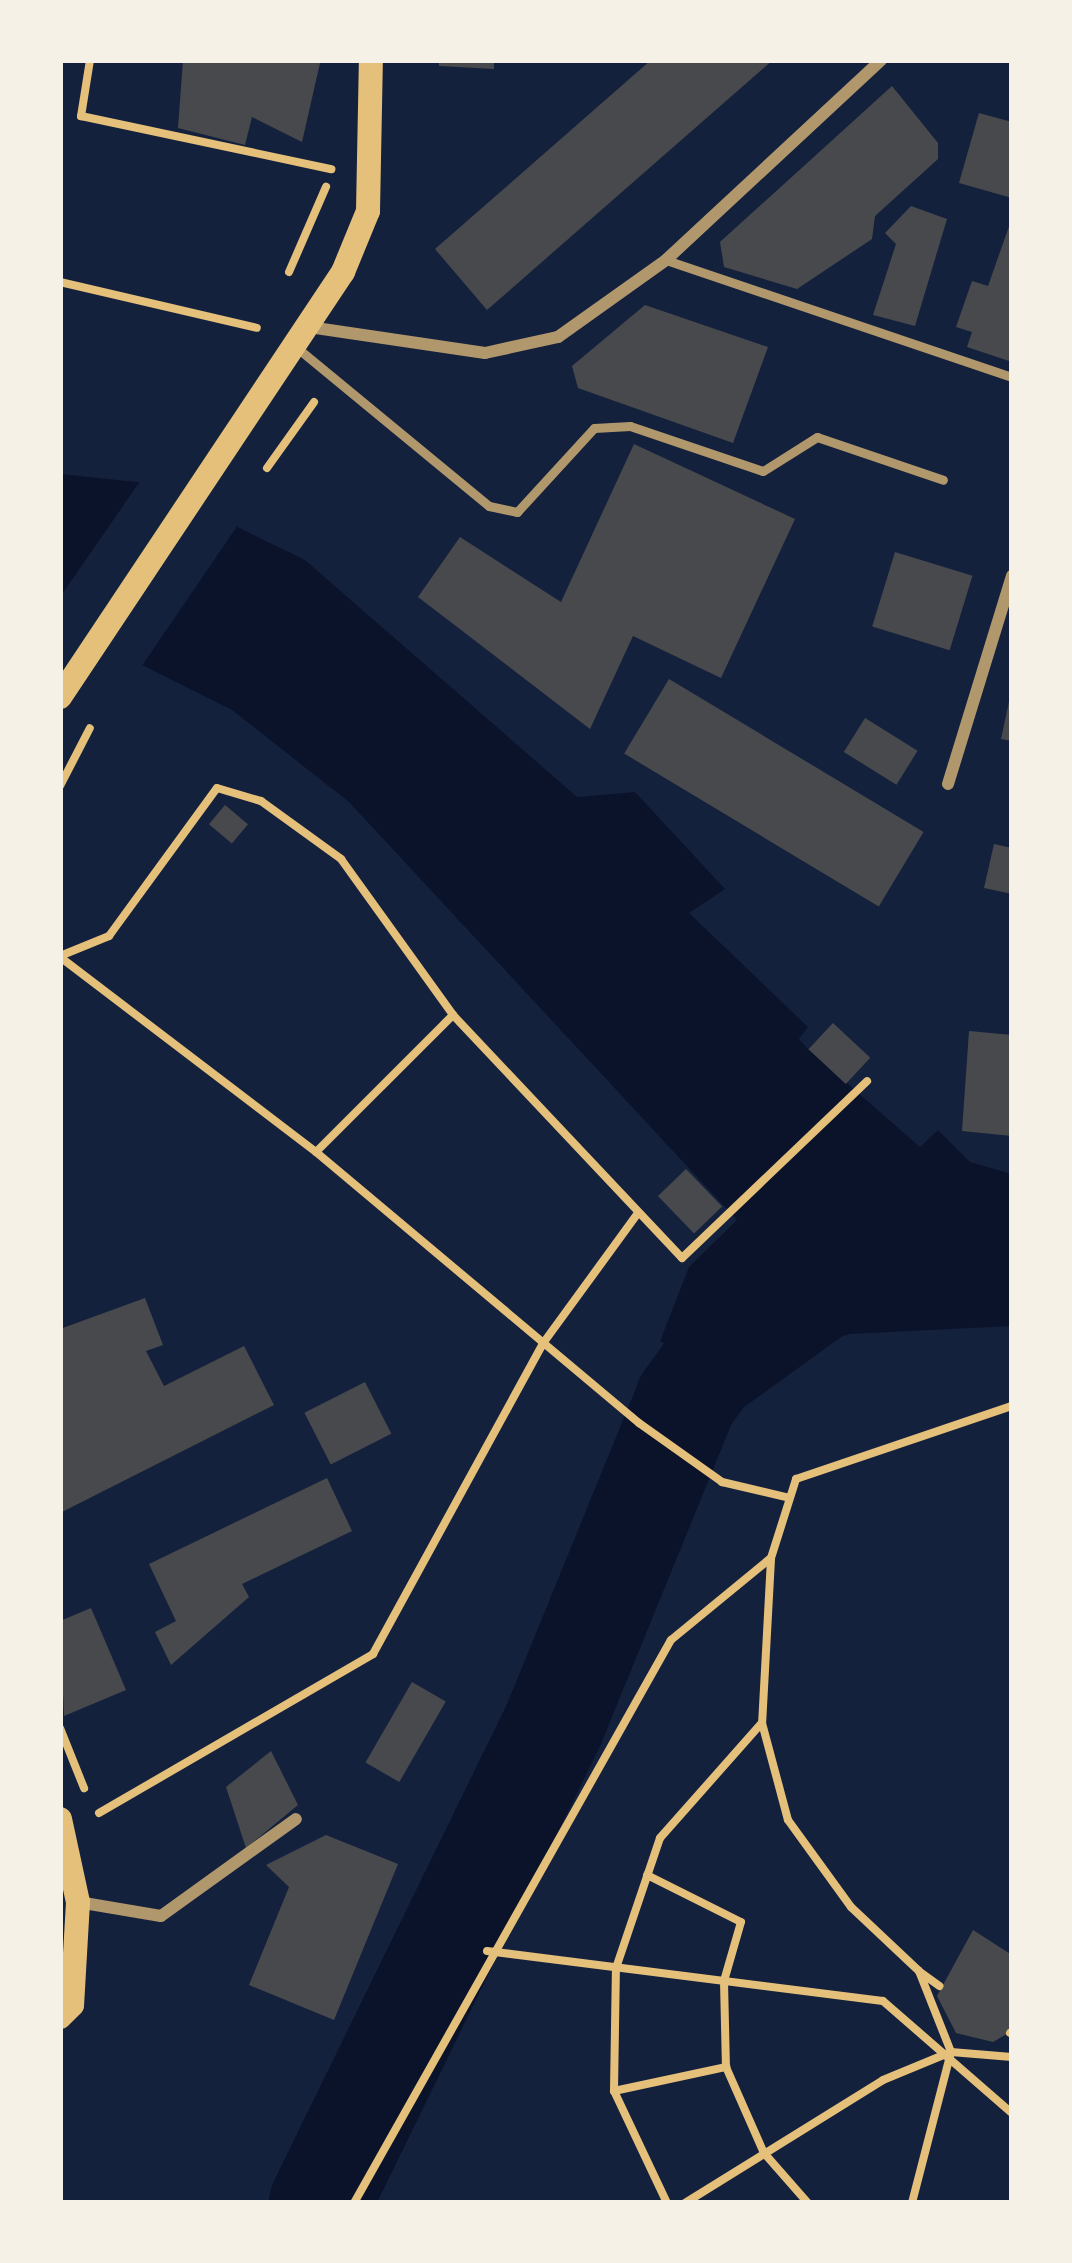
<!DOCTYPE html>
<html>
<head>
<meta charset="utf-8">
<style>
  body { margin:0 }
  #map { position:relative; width:1072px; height:2263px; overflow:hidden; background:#14213d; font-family:Karla,sans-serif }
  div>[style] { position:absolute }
  .water>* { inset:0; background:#0b132b }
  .pier>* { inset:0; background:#14213d }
  .river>* { height:102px; margin:-51px; padding:0 51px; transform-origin:51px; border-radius:51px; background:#0b132b }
  .building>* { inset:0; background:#48494c; transform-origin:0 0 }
  .path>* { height:8px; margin:-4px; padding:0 4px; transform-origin:4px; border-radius:4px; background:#e5c07b }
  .service>* { height:9px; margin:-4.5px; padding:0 4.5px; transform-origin:4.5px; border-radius:4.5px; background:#b1986c }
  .minor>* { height:12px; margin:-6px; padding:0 6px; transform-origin:6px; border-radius:6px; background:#b1986c }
  .secondary>* { height:24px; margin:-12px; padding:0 12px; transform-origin:12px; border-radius:12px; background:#e5c07b }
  span { translate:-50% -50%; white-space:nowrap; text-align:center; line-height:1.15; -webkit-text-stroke:12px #f6f1e7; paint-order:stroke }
  .frame { position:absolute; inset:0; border:63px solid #f6f1e7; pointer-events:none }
</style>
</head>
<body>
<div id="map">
  <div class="water">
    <i style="clip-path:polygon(60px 474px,147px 483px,305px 560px,577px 797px,635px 792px,725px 889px,689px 913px,808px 1027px,799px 1039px,808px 1049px,920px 1147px,938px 1130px,970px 1162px,1012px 1174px,1012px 1326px,850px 1334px,787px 1349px,740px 1384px,660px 1341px,689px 1267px,737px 1220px,349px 802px,232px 710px,60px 624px)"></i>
  </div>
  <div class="pier">
    <i style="clip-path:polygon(143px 477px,240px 522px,139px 670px,60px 630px,60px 597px)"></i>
  </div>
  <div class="river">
    <i style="left:320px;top:2203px;width:533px;rotate:-63.96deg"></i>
    <i style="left:554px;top:1724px;width:350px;rotate:-67.8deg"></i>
    <i style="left:686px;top:1400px;width:36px;rotate:-54deg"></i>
    <i style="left:707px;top:1371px;width:138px;rotate:-35.9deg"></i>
  </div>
  <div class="building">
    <i style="clip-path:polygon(183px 60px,320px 63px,302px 142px,252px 117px,245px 145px,178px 128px)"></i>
    <i style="clip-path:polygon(439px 60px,494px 60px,494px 69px,439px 66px)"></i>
    <i style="clip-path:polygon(651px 60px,773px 60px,487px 310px,435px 249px)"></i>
    <i style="clip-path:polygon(892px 86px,938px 143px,938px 159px,875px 216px,872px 239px,797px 289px,724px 267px,720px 242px)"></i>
    <i style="clip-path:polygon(979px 113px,1012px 122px,1012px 198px,959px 183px)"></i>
    <i style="clip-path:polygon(911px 206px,947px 219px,915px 326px,873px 315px,896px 244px,885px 233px)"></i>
    <i style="clip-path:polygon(1012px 218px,1012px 362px,967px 347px,972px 332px,956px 327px,972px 281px,988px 286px)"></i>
    <i style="clip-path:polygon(645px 305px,768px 347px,733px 443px,578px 388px,572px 366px)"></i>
    <i style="clip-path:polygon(634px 444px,795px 519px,721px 678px,633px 636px,590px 729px,418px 597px,460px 537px,561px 602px)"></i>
    <i style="left:895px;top:552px;width:81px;height:78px;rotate:17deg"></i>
    <i style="left:669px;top:679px;width:297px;height:87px;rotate:31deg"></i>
    <i style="clip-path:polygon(1010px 697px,1012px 697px,1012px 741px,1001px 739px)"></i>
    <i style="left:865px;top:718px;width:62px;height:40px;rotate:32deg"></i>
    <i style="left:225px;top:805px;width:30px;height:25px;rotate:40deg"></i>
    <i style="clip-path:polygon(994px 844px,1012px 848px,1012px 894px,984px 888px)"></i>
    <i style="left:833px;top:1023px;width:51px;height:36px;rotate:43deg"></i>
    <i style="clip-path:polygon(969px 1031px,1012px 1035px,1012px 1136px,962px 1131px)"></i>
    <i style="left:686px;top:1169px;width:52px;height:39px;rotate:46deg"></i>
    <i style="clip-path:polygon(145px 1298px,163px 1345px,146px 1351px,164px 1386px,244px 1346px,274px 1405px,60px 1513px,60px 1329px)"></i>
    <i style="left:365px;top:1382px;width:58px;height:68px;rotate:63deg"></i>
    <i style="clip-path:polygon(327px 1478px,352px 1531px,242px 1584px,249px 1597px,171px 1665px,155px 1632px,176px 1621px,149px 1564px)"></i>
    <i style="clip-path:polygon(91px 1608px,126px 1690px,64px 1716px,60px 1621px)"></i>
    <i style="left:412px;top:1682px;width:39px;height:93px;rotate:30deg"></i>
    <i style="clip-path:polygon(271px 1751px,298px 1805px,246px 1848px,226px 1787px)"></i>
    <i style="clip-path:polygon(326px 1835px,398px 1864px,334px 2020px,249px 1985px,289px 1887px,266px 1865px)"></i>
    <i style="clip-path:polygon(973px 1930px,1012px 1955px,1012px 2031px,993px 2042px,956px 2033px,937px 1996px)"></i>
  </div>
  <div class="path">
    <i style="left:90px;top:60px;width:57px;rotate:99.1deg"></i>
    <i style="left:81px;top:116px;width:256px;rotate:12deg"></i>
    <i style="left:289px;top:272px;width:93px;rotate:-66.5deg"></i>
    <i style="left:60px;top:282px;width:202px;rotate:13.1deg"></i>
    <i style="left:267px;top:468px;width:81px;rotate:-54.5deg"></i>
    <i style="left:60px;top:786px;width:65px;rotate:-62.7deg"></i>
    <i style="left:60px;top:956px;width:53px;rotate:-22.2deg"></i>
    <i style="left:109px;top:936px;width:183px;rotate:-53.9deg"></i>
    <i style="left:217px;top:788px;width:46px;rotate:16.5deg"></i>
    <i style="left:261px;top:801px;width:99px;rotate:35.9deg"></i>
    <i style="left:341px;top:859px;width:192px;rotate:54.3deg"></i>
    <i style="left:453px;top:1015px;width:334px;rotate:46.7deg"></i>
    <i style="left:682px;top:1258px;width:256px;rotate:-43.7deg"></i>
    <i style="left:60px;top:957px;width:322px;rotate:37.3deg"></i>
    <i style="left:316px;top:1152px;width:422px;rotate:40deg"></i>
    <i style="left:639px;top:1423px;width:102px;rotate:35.4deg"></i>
    <i style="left:722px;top:1482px;width:66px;rotate:13.2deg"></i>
    <i style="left:316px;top:1152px;width:194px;rotate:-45deg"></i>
    <i style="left:771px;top:1559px;width:164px;rotate:93.1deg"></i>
    <i style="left:762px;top:1723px;width:100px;rotate:75deg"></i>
    <i style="left:788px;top:1820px;width:107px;rotate:54.1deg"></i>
    <i style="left:851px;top:1907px;width:93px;rotate:43.3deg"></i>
    <i style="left:919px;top:1971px;width:87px;rotate:68.4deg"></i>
    <i style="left:951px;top:2052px;width:156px;rotate:104.5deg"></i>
    <i style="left:60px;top:1728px;width:65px;rotate:68.2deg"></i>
    <i style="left:99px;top:1813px;width:317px;rotate:-30.1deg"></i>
    <i style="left:373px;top:1654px;width:356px;rotate:-61.3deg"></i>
    <i style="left:544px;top:1342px;width:160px;rotate:-53.9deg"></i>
    <i style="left:647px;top:1875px;width:105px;rotate:26.6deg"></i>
    <i style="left:741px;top:1922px;width:61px;rotate:106.1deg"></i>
    <i style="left:724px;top:1981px;width:86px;rotate:88.7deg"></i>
    <i style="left:726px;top:2067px;width:94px;rotate:66.2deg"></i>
    <i style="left:764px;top:2153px;width:67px;rotate:48.7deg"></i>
    <i style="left:487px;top:1951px;width:399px;rotate:7.2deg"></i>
    <i style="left:883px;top:2001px;width:171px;rotate:41deg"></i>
    <i style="left:920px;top:1972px;width:24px;rotate:36deg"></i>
    <i style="left:1010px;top:2033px;width:2px;rotate:27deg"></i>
    <i style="left:614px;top:2091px;width:115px;rotate:-12.1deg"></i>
    <i style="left:354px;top:2203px;width:646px;rotate:-60.62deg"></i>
    <i style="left:671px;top:1640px;width:129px;rotate:-39.4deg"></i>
    <i style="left:771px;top:1558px;width:83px;rotate:-72.4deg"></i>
    <i style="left:796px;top:1479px;width:228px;rotate:-18.7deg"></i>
    <i style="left:667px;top:2203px;width:124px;rotate:-115.3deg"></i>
    <i style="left:614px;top:2091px;width:123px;rotate:-89.1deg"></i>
    <i style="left:616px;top:1968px;width:137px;rotate:-71.3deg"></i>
    <i style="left:660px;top:1838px;width:152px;rotate:-48.5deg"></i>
    <i style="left:685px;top:2203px;width:233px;rotate:-31.8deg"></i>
    <i style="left:883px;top:2080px;width:74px;rotate:-22.4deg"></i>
    <i style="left:951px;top:2052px;width:61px;rotate:4.7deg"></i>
  </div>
  <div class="service">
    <i style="left:666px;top:260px;width:365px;rotate:18.7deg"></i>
    <i style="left:296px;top:347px;width:250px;rotate:39.5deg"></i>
    <i style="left:489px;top:506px;width:29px;rotate:12deg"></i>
    <i style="left:517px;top:512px;width:114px;rotate:-47.5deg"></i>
    <i style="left:594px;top:428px;width:36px;rotate:-3deg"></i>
    <i style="left:630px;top:426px;width:140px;rotate:18.7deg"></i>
    <i style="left:763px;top:471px;width:64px;rotate:-32.2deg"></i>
    <i style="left:817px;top:437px;width:133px;rotate:18.8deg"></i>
  </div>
  <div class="minor">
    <i style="left:309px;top:327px;width:178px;rotate:8.4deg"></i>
    <i style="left:485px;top:353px;width:75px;rotate:-12.4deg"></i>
    <i style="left:558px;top:337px;width:133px;rotate:-35.5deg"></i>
    <i style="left:666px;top:260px;width:294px;rotate:-42.9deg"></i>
    <i style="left:948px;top:784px;width:218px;rotate:-72.9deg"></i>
    <i style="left:78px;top:1902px;width:84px;rotate:9.6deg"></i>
    <i style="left:161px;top:1916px;width:166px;rotate:-35.7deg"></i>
  </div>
  <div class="secondary">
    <i style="left:60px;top:697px;width:511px;rotate:-56.34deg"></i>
    <i style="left:343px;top:272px;width:66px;rotate:-67.7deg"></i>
    <i style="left:368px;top:211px;width:151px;rotate:-88.9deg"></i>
    <i style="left:60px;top:1819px;width:85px;rotate:77.8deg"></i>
    <i style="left:78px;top:1902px;width:103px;rotate:93.3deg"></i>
    <i style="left:72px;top:2005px;width:17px;rotate:135deg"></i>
  </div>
  <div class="frame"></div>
</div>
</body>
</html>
